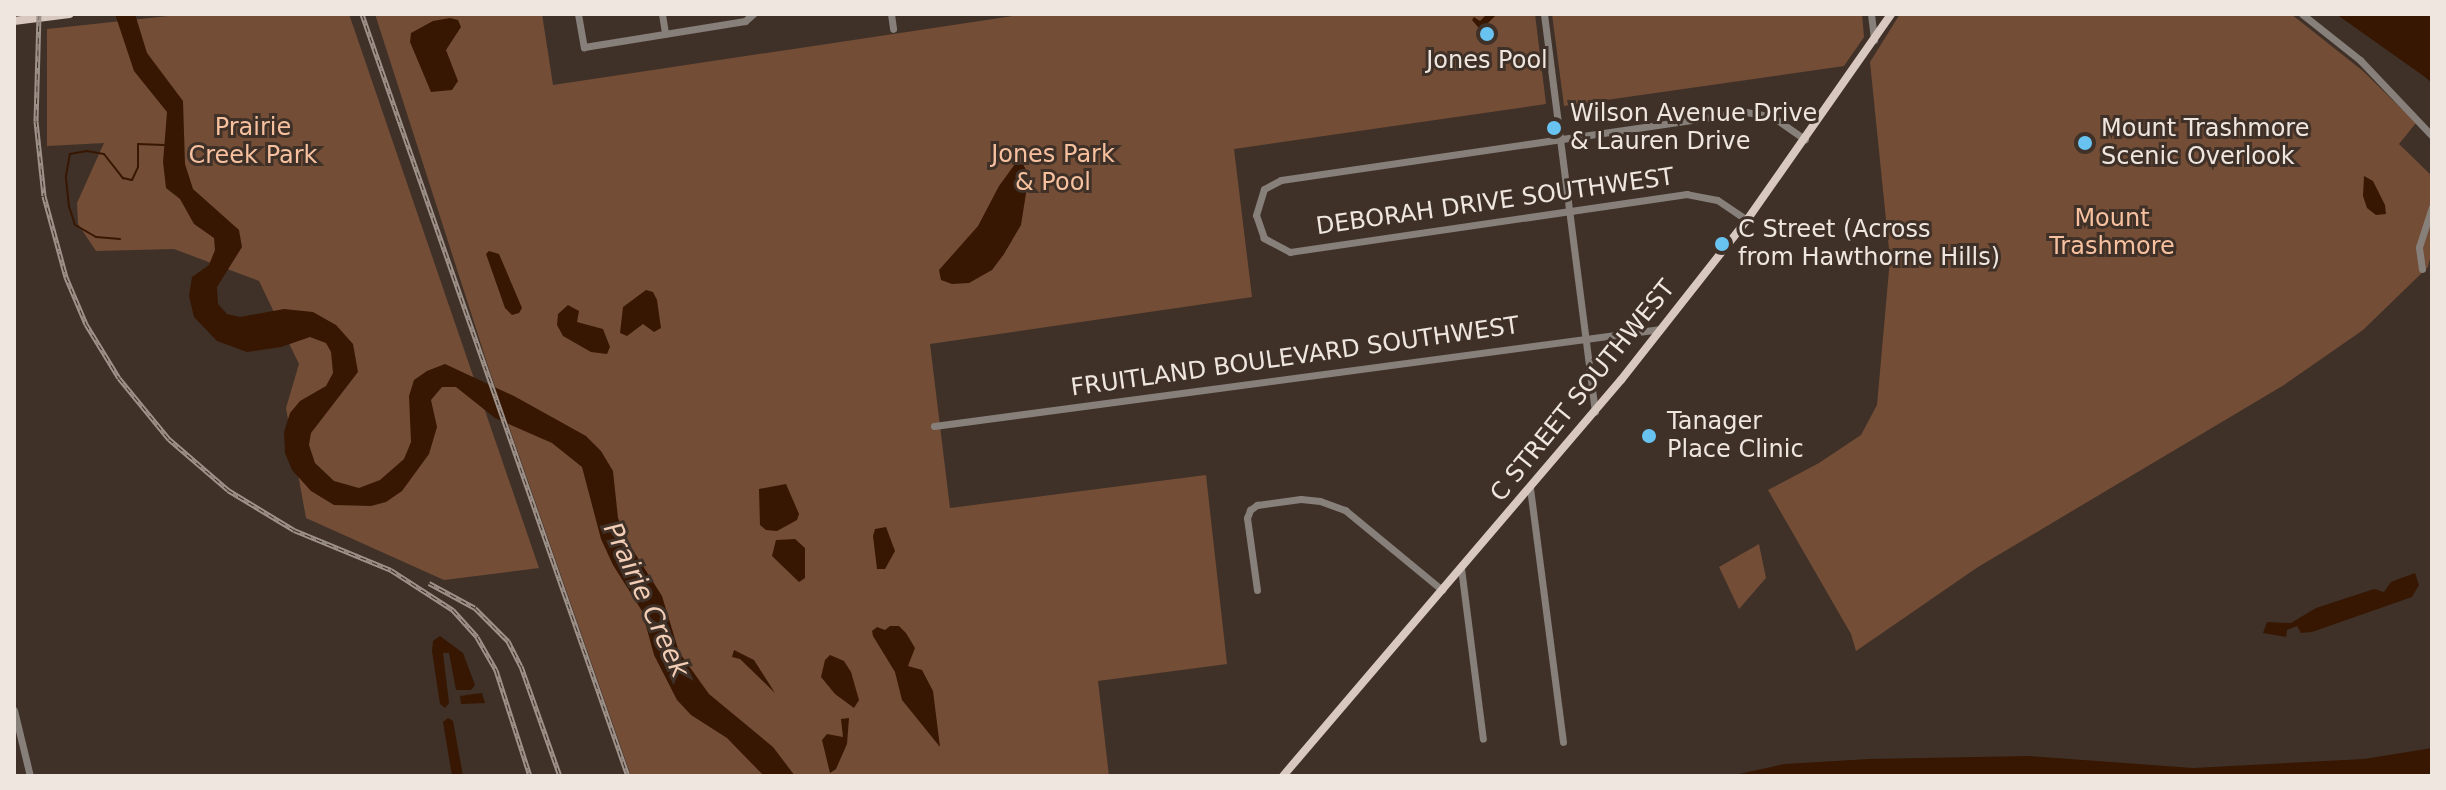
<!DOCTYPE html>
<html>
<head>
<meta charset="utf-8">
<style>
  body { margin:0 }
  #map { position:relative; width:2446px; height:790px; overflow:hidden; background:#3f3128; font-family:"DejaVu Sans",sans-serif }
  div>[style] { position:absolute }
  .green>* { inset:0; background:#744d36 }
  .water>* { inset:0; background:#371702 }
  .stream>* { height:2px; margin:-1px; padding:0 1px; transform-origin:1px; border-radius:1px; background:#371702 }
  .minor>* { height:7px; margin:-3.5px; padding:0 3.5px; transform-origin:3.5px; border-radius:3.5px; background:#867f7a }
  .major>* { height:8px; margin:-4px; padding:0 4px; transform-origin:4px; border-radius:4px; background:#d8c8bf }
  .rail>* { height:5px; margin-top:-2.5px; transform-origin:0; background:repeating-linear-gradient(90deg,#3f3128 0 6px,#9e928b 0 12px); box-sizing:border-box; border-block:2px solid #9e928b }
  .dots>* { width:22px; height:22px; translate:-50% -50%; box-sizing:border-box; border:4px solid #3f3128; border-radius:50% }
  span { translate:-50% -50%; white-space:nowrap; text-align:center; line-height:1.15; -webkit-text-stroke:6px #3f3128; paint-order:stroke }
  .poi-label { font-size:24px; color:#efe6e0 }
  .left { translate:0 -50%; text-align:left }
  .park-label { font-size:24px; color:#f7c09f }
  .street-label { font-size:24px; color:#efe6e0 }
  .water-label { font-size:26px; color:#f3ceb7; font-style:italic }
  .frame { position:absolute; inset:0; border:16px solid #efe6e0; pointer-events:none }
</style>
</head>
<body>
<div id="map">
  <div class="green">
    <i style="clip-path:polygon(187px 14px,349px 14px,539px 568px,444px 580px,306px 518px,286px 408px,299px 364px,259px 281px,174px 249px,96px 251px,78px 224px,77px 203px,104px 143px,47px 146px,47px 29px)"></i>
    <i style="clip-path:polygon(375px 14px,542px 14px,553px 85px,1026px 14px,1535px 14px,1546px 104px,1234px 149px,1252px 297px,930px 344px,950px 508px,1206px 475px,1227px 664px,1098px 681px,1109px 776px,631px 776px,489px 369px)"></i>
    <i style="clip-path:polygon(1552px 14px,1862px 14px,1864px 37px,1844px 66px,1564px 106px)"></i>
    <i style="clip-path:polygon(1900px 14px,2291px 14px,2363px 71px,2416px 123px,2399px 144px,2432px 176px,2432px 250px,2428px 267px,2363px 330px,2284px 385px,1978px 567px,1856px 651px,1851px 634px,1768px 490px,1819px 463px,1861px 435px,1877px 405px,1890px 259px,1870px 62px)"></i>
    <i style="clip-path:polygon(1759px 544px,1766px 578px,1739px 609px,1719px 567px)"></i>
  </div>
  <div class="water">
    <i style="clip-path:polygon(115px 14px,135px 14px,147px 53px,183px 101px,185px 164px,193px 189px,239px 230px,242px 247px,217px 287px,218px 304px,227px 314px,240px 317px,284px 309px,313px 312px,336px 325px,353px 344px,358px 372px,311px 433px,309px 445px,315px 463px,334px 481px,359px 488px,380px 480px,404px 459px,411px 442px,409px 396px,414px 380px,427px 371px,445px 364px,514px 396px,586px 436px,601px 451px,613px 471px,618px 518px,629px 544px,662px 596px,679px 652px,709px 694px,773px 747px,795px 776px,764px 776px,727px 738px,691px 715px,677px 700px,654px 655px,642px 611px,613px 565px,601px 539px,582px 467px,552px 443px,495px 418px,456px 387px,442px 387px,431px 400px,437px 427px,429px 454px,402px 491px,386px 502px,371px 506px,334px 505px,311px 491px,292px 470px,285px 453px,284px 432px,290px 413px,300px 401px,326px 386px,333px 373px,331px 352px,326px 343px,310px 337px,281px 347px,247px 352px,217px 341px,194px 317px,189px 296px,192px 277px,209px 265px,215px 250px,214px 238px,194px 224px,180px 199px,166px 188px,163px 162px,167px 112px,134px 71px)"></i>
    <i style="clip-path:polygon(1487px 14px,1495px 16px,1485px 26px,1496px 29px,1496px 40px,1488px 39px,1472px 20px,1474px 17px,1480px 21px)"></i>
    <i style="clip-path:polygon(2336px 14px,2432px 14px,2432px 83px,2425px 77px)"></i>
    <i style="clip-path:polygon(450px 18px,458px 20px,461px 27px,446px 50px,458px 81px,452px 90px,431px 92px,410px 42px,411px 33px,433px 21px)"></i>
    <i style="clip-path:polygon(1015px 164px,1023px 164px,1026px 170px,1027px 187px,1021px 225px,1004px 254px,992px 270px,969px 283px,952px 284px,941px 280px,939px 270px,978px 226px,999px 186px)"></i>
    <i style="clip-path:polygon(2364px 176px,2373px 181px,2385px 205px,2386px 214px,2376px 215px,2367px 208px,2363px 196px)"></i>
    <i style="clip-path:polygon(489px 251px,499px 254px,522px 308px,519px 313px,512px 315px,505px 308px,486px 254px)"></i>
    <i style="clip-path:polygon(646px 290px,653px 292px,657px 300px,661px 328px,654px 332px,643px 324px,627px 336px,620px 333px,623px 307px)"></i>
    <i style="clip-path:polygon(568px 305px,579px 311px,577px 322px,603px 329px,610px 347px,607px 354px,591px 352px,563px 336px,557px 325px,558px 314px)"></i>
    <i style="clip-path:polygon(786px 484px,799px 514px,797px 520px,777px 531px,766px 530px,760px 525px,759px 489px)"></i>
    <i style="clip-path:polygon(886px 527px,895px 551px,885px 569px,877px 569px,873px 536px,875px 529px)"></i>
    <i style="clip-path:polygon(795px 539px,805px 548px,805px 578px,799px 582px,772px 556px,776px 540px)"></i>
    <i style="clip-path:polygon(2415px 573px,2419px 585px,2412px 597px,2312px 632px,2301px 633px,2297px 626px,2287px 630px,2286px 637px,2263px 633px,2267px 622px,2291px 623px,2316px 608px,2374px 589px,2384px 592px,2391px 582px)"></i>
    <i style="clip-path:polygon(890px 626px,899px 626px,906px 633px,915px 648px,908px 666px,922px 670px,933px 691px,940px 747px,902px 700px,895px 672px,873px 636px,872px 631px,877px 627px,885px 630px)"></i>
    <i style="clip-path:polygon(440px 636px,463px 653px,475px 685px,471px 690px,456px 690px,449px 653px,443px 653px,449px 703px,445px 708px,440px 704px,432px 651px,433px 641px)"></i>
    <i style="clip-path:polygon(734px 650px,754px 660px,775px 693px,740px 659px,732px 657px)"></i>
    <i style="clip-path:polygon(830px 655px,844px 661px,851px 672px,859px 700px,854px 708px,835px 694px,821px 677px,825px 660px)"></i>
    <i style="clip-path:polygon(482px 693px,485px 703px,461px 704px,460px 696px)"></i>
    <i style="clip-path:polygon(448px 718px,453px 721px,463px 776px,452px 776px,443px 722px)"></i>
    <i style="clip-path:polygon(849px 718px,847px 744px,836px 769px,830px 773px,822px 740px,827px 734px,843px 737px,841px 719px)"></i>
    <i style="clip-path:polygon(2432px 748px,2432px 776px,1730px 776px,1784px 764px,1869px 759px,2029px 756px,2193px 768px,2364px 759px)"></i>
  </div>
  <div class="stream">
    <i style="left:120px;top:239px;width:24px;rotate:-175deg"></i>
    <i style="left:96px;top:237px;width:24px;rotate:-150deg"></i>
    <i style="left:75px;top:225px;width:19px;rotate:-108deg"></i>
    <i style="left:69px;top:207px;width:31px;rotate:-96deg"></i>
    <i style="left:66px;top:176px;width:22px;rotate:-80deg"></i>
    <i style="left:70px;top:154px;width:17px;rotate:-10deg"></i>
    <i style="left:87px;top:151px;width:17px;rotate:10deg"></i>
    <i style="left:104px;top:154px;width:31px;rotate:52deg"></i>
    <i style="left:123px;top:178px;width:9px;rotate:13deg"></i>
    <i style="left:132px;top:180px;width:14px;rotate:-65deg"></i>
    <i style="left:138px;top:167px;width:23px;rotate:-90deg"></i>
    <i style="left:138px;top:144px;width:26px;rotate:2deg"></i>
  </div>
  <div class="minor">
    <i style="left:578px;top:14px;width:34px;rotate:80deg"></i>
    <i style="left:584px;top:47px;width:163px;rotate:-9.2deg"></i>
    <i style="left:745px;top:21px;width:11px;rotate:-41deg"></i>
    <i style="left:662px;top:14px;width:20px;rotate:81deg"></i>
    <i style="left:891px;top:14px;width:15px;rotate:82deg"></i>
    <i style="left:1544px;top:14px;width:401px;rotate:82.7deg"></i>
    <i style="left:1871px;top:14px;width:26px;rotate:83deg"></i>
    <i style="left:2302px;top:14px;width:74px;rotate:38.4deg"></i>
    <i style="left:2360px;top:60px;width:105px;rotate:46.5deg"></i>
    <i style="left:1747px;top:220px;width:36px;rotate:-146deg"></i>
    <i style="left:1717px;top:200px;width:31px;rotate:-169deg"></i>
    <i style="left:1687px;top:194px;width:401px;rotate:171.7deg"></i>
    <i style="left:1290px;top:252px;width:30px;rotate:-152deg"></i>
    <i style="left:1264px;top:238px;width:24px;rotate:-109deg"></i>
    <i style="left:1256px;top:215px;width:27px;rotate:-73deg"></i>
    <i style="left:1264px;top:189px;width:19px;rotate:-28deg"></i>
    <i style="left:1281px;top:180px;width:470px;rotate:-8.3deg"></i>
    <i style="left:1746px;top:112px;width:27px;rotate:10deg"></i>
    <i style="left:1773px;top:117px;width:39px;rotate:35deg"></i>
    <i style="left:2422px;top:269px;width:22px;rotate:-98deg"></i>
    <i style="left:2419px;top:247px;width:42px;rotate:-72deg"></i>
    <i style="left:934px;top:426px;width:733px;rotate:-7.6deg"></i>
    <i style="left:1530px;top:488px;width:256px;rotate:82.6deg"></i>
    <i style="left:1461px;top:568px;width:172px;rotate:82.7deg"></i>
    <i style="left:1257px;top:590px;width:73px;rotate:-97.9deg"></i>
    <i style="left:1247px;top:518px;width:9px;rotate:-69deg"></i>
    <i style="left:1250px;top:510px;width:9px;rotate:-36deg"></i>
    <i style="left:1257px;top:505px;width:44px;rotate:-7.8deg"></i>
    <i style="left:1301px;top:499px;width:19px;rotate:6deg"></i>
    <i style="left:1320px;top:501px;width:27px;rotate:20deg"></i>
    <i style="left:1345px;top:510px;width:126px;rotate:39.5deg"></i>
    <i style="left:14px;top:710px;width:68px;rotate:76.4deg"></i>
  </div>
  <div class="major">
    <i style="left:14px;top:21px;width:56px;rotate:-7.1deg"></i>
    <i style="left:1283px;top:776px;width:521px;rotate:-49.52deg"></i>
    <i style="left:1621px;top:380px;width:204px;rotate:-51.8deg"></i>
    <i style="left:1747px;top:220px;width:251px;rotate:-55deg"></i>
  </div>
  <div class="rail">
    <i style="left:39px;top:14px;width:107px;rotate:91.6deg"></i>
    <i style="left:36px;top:121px;width:75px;rotate:83.9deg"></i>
    <i style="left:44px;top:196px;width:84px;rotate:74.8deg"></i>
    <i style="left:66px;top:277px;width:51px;rotate:66.9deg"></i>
    <i style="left:86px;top:324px;width:63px;rotate:58.6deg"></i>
    <i style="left:119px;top:378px;width:79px;rotate:50.7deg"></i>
    <i style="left:169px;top:439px;width:78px;rotate:40.8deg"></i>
    <i style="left:228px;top:490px;width:77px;rotate:31.2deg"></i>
    <i style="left:294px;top:530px;width:105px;rotate:22.4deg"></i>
    <i style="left:391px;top:570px;width:74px;rotate:32.8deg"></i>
    <i style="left:453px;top:610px;width:36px;rotate:48deg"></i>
    <i style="left:477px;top:637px;width:38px;rotate:60deg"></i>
    <i style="left:496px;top:670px;width:111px;rotate:72.2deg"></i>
    <i style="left:362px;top:14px;width:807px;rotate:70.76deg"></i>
    <i style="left:429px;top:583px;width:52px;rotate:28.5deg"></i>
    <i style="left:475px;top:608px;width:47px;rotate:45deg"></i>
    <i style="left:508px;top:641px;width:28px;rotate:63deg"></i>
    <i style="left:521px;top:666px;width:117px;rotate:70.5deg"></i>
  </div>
  <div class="dots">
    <i style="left:1487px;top:34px;background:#69c3f1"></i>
    <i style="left:1554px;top:128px;background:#69c3f1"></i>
    <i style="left:2085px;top:143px;background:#69c3f1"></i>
    <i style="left:1722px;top:244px;background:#69c3f1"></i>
    <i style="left:1649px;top:436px;background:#69c3f1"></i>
  </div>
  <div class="poi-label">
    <span style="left:1487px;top:61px">Jones Pool</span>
    <span class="left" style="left:1570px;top:128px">Wilson Avenue Drive<br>&amp; Lauren Drive</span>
    <span class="left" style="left:2101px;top:143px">Mount Trashmore<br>Scenic Overlook</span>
    <span class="left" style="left:1738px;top:244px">C Street (Across<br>from Hawthorne Hills)</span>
    <span class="left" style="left:1667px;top:436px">Tanager<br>Place Clinic</span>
  </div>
  <div class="park-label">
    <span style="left:253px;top:142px">Prairie<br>Creek Park</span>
    <span style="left:1053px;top:169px">Jones Park<br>&amp; Pool</span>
    <span style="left:2112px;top:233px">Mount<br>Trashmore</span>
  </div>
  <div class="street-label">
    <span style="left:1495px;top:202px;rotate:-8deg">DEBORAH DRIVE SOUTHWEST</span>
    <span style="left:1295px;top:357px;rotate:-8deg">FRUITLAND BOULEVARD SOUTHWEST</span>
    <span style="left:1583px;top:391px;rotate:-51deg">C STREET SOUTHWEST</span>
  </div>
  <div class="water-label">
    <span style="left:646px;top:600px;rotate:65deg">Prairie Creek</span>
  </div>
  <div class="frame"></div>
</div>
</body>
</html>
